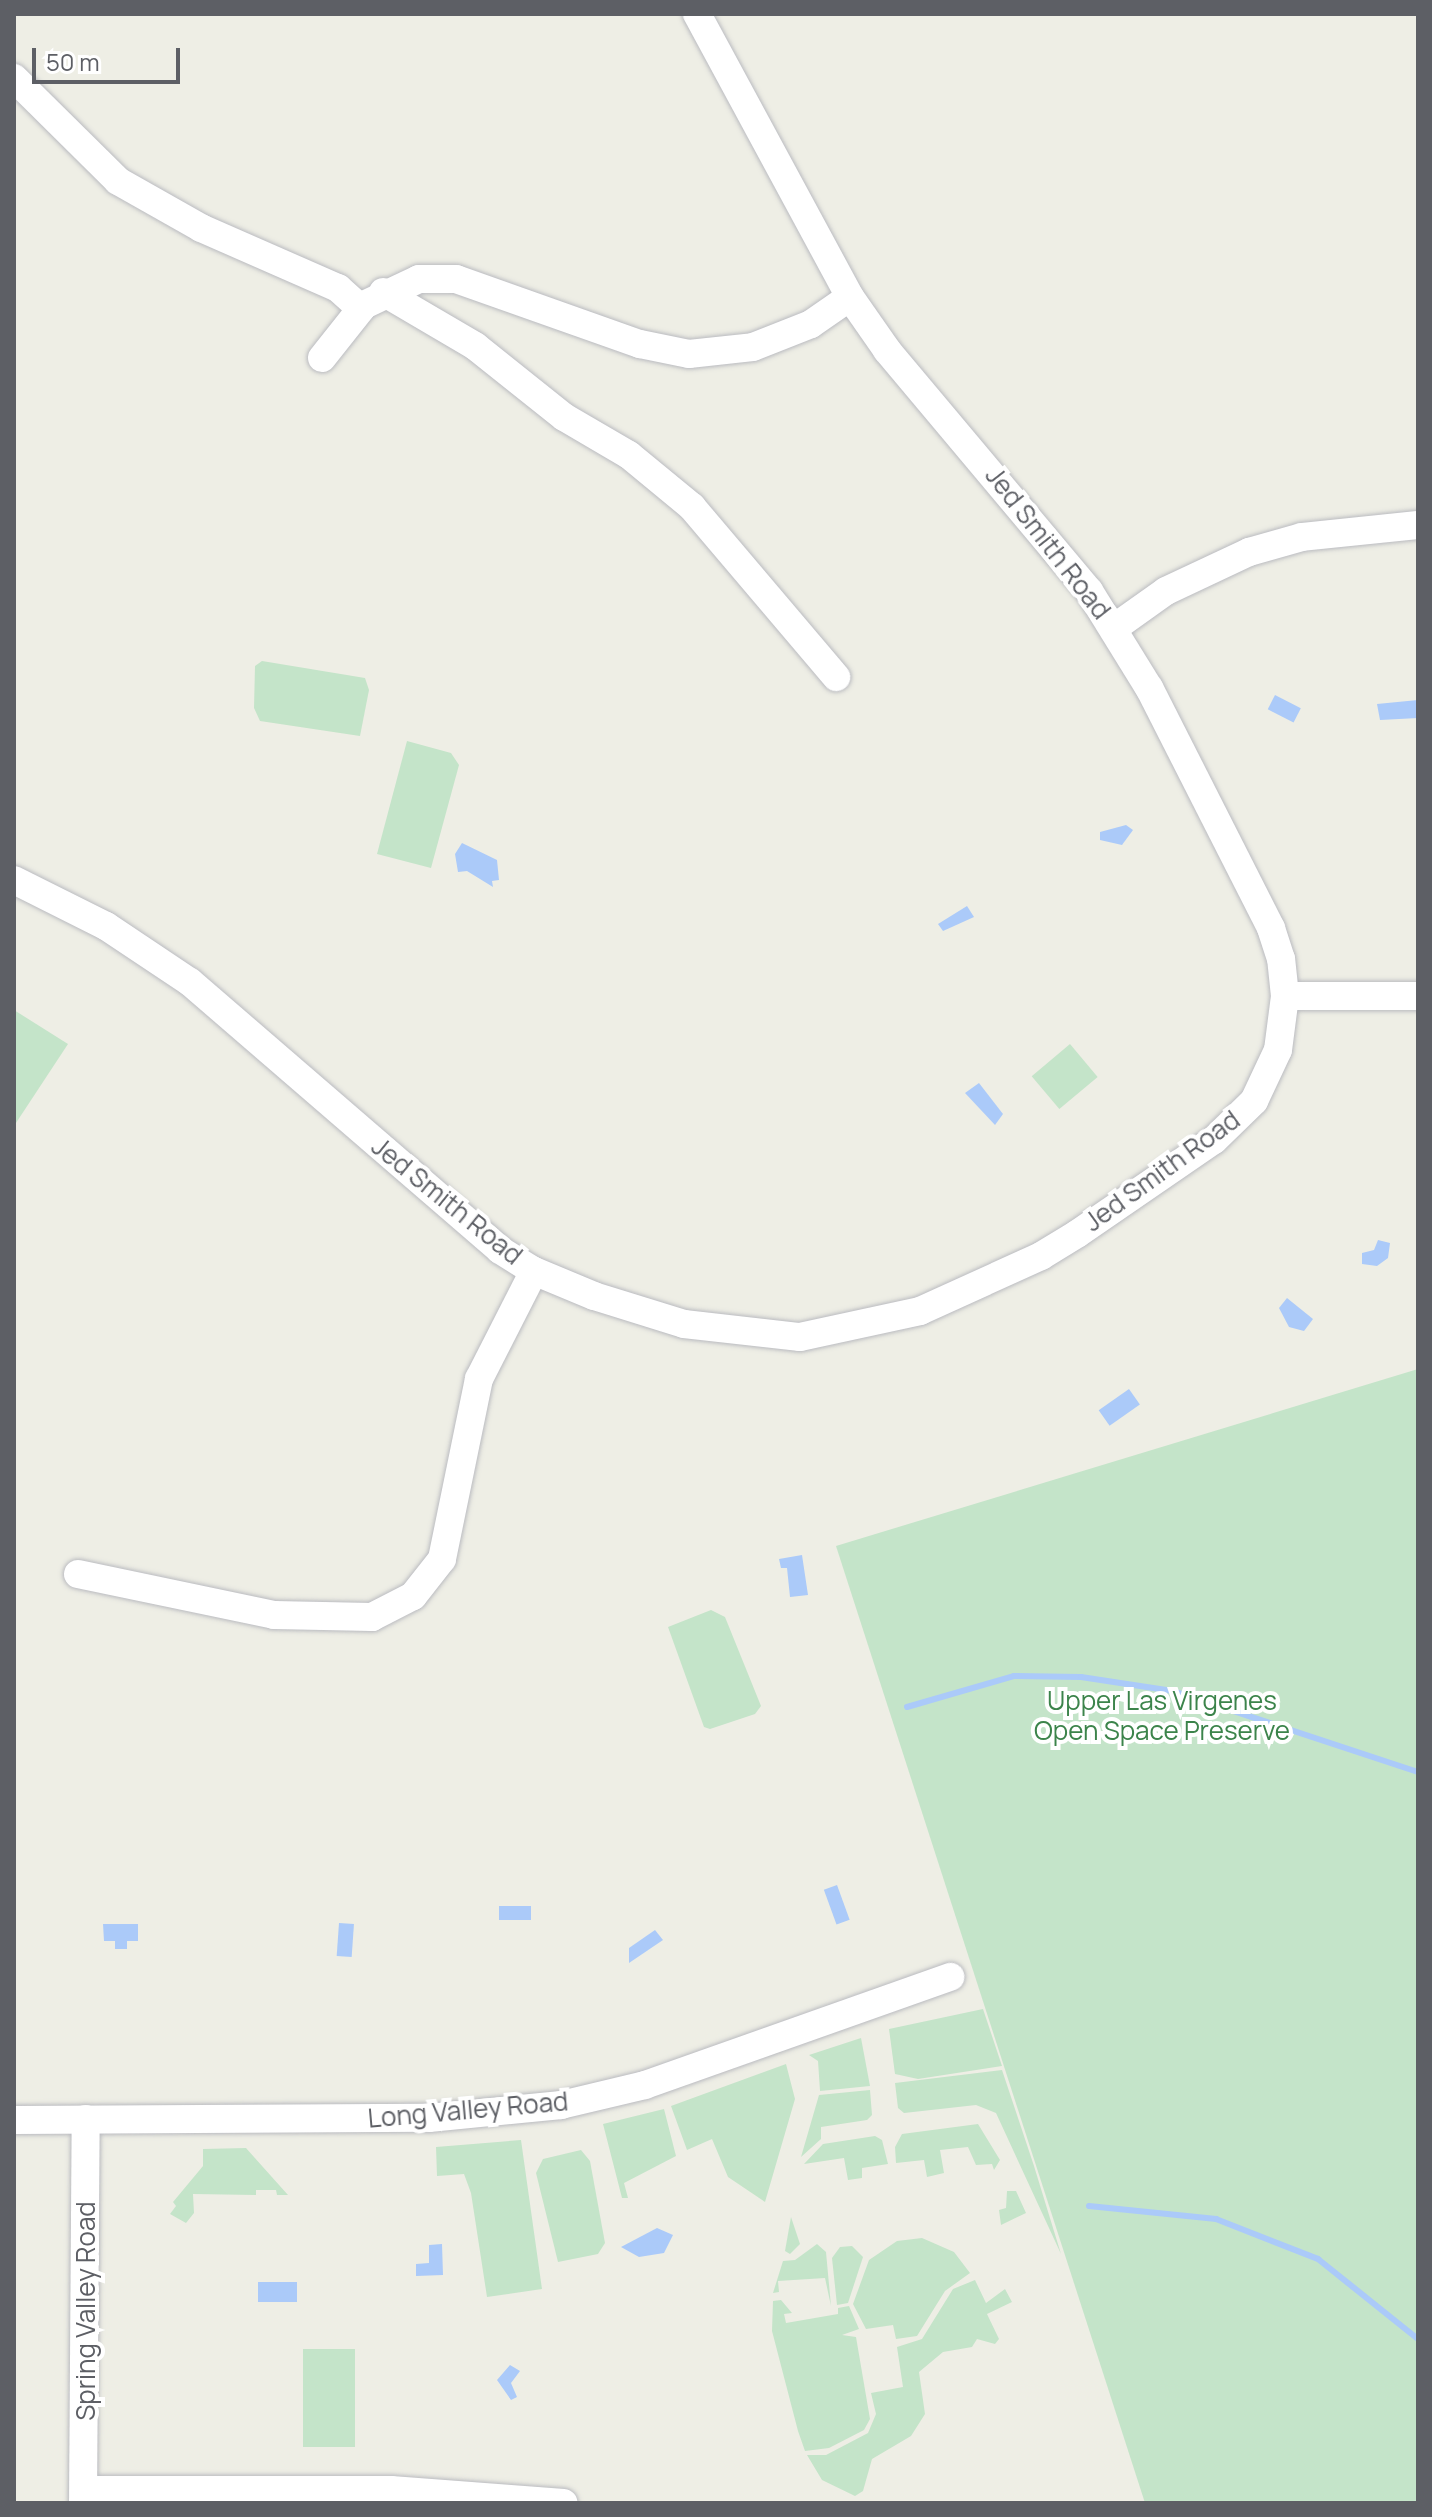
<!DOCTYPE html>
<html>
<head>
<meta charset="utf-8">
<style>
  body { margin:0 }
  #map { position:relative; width:1432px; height:2517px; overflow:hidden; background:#eeeee5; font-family:Manrope,sans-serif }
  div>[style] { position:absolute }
  .green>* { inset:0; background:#c4e4c9; transform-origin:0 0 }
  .water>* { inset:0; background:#abcaf9; transform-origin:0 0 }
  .stream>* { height:6px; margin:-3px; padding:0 3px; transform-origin:3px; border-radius:3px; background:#abcaf9 }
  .roads { filter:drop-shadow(0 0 2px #babbc0) drop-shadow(0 0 2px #babbc0) }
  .minor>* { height:28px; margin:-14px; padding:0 14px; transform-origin:14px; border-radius:14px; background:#fff }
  span { translate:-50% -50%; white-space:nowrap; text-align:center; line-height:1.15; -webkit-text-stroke:8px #fff; paint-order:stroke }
  .street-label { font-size:26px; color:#5d5f65 }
  .park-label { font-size:26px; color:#3c844b }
  .frame { position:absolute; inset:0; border:16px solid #5d5f65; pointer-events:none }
  .scale { position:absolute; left:32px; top:48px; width:148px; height:36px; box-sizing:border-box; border:4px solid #5d5f65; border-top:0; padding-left:10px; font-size:24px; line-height:28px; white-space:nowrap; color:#5d5f65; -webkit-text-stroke:6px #fff; paint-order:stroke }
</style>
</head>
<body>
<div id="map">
  <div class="green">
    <i style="clip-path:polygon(262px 661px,365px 678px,369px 690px,360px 736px,260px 721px,254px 708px,255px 666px)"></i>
    <i style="clip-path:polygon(407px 741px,451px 753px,459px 765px,431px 868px,377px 854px)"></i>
    <i style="clip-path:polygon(14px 1010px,68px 1044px,14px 1126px)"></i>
    <i style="left:1070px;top:1044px;width:43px;height:50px;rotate:50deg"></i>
    <i style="clip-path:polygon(1418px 1369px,1418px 2503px,1145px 2503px,836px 1546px)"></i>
    <i style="clip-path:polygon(711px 1610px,725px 1617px,761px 1706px,755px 1714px,710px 1729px,704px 1727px,668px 1627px)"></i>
    <i style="clip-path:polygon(983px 2009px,1002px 2066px,918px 2079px,895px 2074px,889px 2029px)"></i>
    <i style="clip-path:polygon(861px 2038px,870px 2086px,820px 2091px,818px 2061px,809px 2055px)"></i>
    <i style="clip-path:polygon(786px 2064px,795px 2099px,765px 2202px,728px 2177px,712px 2139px,687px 2150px,671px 2106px)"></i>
    <i style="clip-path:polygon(1002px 2070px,1034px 2166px,1061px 2254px,996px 2113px,976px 2105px,904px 2113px,898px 2108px,895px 2083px)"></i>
    <i style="clip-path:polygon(870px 2090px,872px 2115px,867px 2120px,821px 2127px,821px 2139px,801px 2157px,819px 2095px)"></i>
    <i style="clip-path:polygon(664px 2109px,676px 2156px,624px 2183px,628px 2198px,622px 2198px,603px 2124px)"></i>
    <i style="clip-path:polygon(978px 2124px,1000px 2160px,994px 2170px,992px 2164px,976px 2165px,968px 2147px,940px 2150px,944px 2173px,927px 2177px,924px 2160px,896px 2163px,895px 2147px,902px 2134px)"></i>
    <i style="clip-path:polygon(875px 2136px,882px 2140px,888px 2164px,862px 2168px,862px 2178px,848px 2180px,844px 2158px,804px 2164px,823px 2144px)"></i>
    <i style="clip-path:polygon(521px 2140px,542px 2289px,487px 2297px,471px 2193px,464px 2174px,437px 2176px,436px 2147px)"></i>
    <i style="clip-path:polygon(246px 2148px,288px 2195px,277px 2195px,276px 2190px,256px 2190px,256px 2195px,193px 2194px,194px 2213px,186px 2223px,170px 2214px,176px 2206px,173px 2202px,203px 2166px,203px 2149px)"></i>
    <i style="clip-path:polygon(581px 2150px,590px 2161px,605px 2243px,598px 2254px,558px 2262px,536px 2173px,543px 2159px)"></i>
    <i style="clip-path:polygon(1007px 2191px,1016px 2191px,1026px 2213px,1001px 2225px,999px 2210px,1006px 2208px)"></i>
    <i style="clip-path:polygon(791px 2217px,800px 2244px,790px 2254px,785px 2251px)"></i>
    <i style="clip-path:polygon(922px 2238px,954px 2252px,970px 2273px,945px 2291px,917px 2336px,896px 2339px,893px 2325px,866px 2329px,853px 2304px,869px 2260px,897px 2241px)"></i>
    <i style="clip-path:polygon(817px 2244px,826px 2252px,831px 2306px,825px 2278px,778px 2281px,779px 2292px,773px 2293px,783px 2261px,795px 2260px)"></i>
    <i style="clip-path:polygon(852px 2246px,863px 2257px,848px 2303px,837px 2305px,832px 2258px,840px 2247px)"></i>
    <i style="clip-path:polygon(975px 2280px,986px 2303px,1005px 2289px,1012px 2302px,987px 2314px,999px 2339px,995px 2344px,977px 2339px,972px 2347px,943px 2352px,919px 2372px,925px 2414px,911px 2436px,872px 2459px,863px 2491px,855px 2496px,822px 2480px,807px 2455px,826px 2455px,868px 2433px,876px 2414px,871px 2393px,903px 2387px,897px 2347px,922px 2339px,953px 2289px)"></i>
    <i style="clip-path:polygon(781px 2300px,792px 2313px,784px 2314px,786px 2323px,838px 2314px,838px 2308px,849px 2306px,859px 2329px,842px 2335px,856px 2337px,870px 2419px,864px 2430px,829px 2448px,805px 2451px,798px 2431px,772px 2331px,773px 2301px)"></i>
    <i style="left:303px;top:2349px;width:52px;height:98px"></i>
  </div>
  <div class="water">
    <i style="left:1275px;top:695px;width:29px;height:16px;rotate:27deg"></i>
    <i style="clip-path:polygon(1418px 700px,1418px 718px,1380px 720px,1377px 704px)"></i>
    <i style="clip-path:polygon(1126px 825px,1133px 830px,1122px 845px,1100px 840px,1100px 832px)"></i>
    <i style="clip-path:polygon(462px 843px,497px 860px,499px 880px,492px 881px,493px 887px,467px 871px,458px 872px,455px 854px)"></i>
    <i style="clip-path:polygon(967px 906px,974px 917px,943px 931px,938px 924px)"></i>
    <i style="clip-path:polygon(979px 1083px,1003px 1114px,995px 1125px,965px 1093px)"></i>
    <i style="clip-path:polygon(1378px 1240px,1390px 1243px,1388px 1258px,1377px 1266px,1362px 1264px,1362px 1253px,1374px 1250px)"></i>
    <i style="clip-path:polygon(1287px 1298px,1313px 1319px,1304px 1331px,1289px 1327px,1279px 1308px)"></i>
    <i style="left:1129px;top:1389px;width:19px;height:37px;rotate:55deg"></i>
    <i style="clip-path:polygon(802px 1555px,808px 1595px,790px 1597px,787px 1568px,781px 1568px,779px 1559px)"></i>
    <i style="left:837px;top:1885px;width:37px;height:14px;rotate:70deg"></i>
    <i style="left:499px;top:1906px;width:32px;height:14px"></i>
    <i style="left:339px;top:1923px;width:15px;height:33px;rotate:4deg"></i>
    <i style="clip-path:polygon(103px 1924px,138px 1924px,138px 1941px,127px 1941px,127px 1949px,115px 1949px,115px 1941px,104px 1941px)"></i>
    <i style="clip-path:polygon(655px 1930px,663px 1940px,629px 1963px,629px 1948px)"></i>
    <i style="clip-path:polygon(657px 2228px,673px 2235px,664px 2253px,639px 2257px,621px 2247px)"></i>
    <i style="clip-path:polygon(442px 2244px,443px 2275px,416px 2276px,416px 2264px,429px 2263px,429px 2245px)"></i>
    <i style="left:258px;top:2282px;width:39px;height:20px"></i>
    <i style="clip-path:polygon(510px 2365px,520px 2371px,511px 2383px,517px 2397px,511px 2400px,497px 2380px)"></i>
  </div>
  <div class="stream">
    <i style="left:907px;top:1707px;width:111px;rotate:-16.2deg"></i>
    <i style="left:1014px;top:1676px;width:67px;rotate:0.9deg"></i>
    <i style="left:1081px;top:1677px;width:93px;rotate:8.7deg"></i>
    <i style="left:1173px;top:1691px;width:258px;rotate:18.3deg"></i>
    <i style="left:1089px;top:2206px;width:128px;rotate:5.8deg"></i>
    <i style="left:1216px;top:2219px;width:110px;rotate:21.4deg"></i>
    <i style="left:1318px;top:2259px;width:128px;rotate:38.7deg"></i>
  </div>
  <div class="roads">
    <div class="minor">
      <i style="left:14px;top:78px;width:146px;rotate:44.7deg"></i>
      <i style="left:118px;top:181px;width:95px;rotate:29.5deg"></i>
      <i style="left:201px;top:228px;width:150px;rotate:23.7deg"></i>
      <i style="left:338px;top:288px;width:31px;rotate:42deg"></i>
      <i style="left:383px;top:292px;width:107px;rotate:30.4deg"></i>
      <i style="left:475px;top:346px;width:114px;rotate:38.6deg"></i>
      <i style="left:564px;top:417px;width:75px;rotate:30.3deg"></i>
      <i style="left:629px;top:455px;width:82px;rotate:39.5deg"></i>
      <i style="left:692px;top:507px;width:223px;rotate:49.7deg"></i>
      <i style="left:322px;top:358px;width:68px;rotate:-51.6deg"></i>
      <i style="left:364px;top:305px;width:61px;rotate:-25.3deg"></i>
      <i style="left:419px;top:279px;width:37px"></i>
      <i style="left:456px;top:279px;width:195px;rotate:19.5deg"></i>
      <i style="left:640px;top:344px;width:50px;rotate:11.5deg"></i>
      <i style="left:689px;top:354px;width:64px;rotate:-6.2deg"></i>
      <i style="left:753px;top:347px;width:62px;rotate:-21.6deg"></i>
      <i style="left:811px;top:324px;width:47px;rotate:-34.7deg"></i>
      <i style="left:1114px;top:628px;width:64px;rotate:-35.4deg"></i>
      <i style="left:1166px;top:591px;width:92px;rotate:-25.2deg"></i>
      <i style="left:1249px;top:552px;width:55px;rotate:-15.8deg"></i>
      <i style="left:1302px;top:537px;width:117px;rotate:-5.9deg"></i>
      <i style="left:14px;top:880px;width:103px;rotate:26.6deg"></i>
      <i style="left:106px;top:926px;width:101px;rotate:33.7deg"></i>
      <i style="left:190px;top:982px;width:410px;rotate:40.8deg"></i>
      <i style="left:500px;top:1250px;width:40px;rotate:32deg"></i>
      <i style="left:534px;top:1271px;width:65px;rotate:22.6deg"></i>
      <i style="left:594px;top:1296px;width:94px;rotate:17.3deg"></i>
      <i style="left:684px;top:1324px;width:117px;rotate:6.4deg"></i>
      <i style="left:800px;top:1337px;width:123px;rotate:-12.2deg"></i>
      <i style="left:920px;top:1311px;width:133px;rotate:-24.4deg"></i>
      <i style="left:1041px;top:1256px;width:42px;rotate:-31.4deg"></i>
      <i style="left:1077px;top:1234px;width:166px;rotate:-34.5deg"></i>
      <i style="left:1214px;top:1140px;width:56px;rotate:-44.3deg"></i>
      <i style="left:1254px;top:1101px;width:56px;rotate:-64.8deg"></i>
      <i style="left:1278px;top:1050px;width:54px;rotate:-82.6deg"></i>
      <i style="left:1285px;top:996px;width:37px;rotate:-96deg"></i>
      <i style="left:1281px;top:959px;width:33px;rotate:-108deg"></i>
      <i style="left:1271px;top:928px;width:269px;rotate:-116.9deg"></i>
      <i style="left:1149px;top:688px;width:114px;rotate:-121.7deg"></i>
      <i style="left:1089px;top:591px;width:314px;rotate:-130deg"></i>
      <i style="left:887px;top:350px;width:65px;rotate:-124.9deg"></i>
      <i style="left:850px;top:297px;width:322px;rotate:-118.4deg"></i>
      <i style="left:1285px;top:996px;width:133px"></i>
      <i style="left:78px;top:1574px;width:200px;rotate:11.8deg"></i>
      <i style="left:274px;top:1615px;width:98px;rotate:1.2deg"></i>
      <i style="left:372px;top:1617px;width:46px;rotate:-27.1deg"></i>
      <i style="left:413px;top:1596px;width:47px;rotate:-51.9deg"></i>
      <i style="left:442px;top:1559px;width:184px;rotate:-78.4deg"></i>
      <i style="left:479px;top:1379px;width:121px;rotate:-63deg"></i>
      <i style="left:14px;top:2120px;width:415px;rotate:-0.3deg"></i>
      <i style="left:429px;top:2118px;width:133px;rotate:-5.6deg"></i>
      <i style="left:561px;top:2105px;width:86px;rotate:-13.4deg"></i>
      <i style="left:645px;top:2085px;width:324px;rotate:-19.5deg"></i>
      <i style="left:84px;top:2490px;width:307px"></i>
      <i style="left:391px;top:2490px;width:173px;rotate:4.3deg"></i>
      <i style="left:83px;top:2503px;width:384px;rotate:-89.6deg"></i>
    </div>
  </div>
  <div class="street-label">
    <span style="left:1048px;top:543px;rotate:52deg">Jed Smith Road</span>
    <span style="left:1162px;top:1171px;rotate:-36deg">Jed Smith Road</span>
    <span style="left:447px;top:1201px;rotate:39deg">Jed Smith Road</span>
    <span style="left:468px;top:2110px;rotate:-5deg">Long Valley Road</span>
    <span style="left:86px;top:2311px;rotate:-90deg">Spring Valley Road</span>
  </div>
  <div class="park-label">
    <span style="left:1162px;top:1716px">Upper Las Virgenes<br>Open Space Preserve</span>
  </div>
  <div class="frame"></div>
  <div class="scale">50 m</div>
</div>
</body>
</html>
